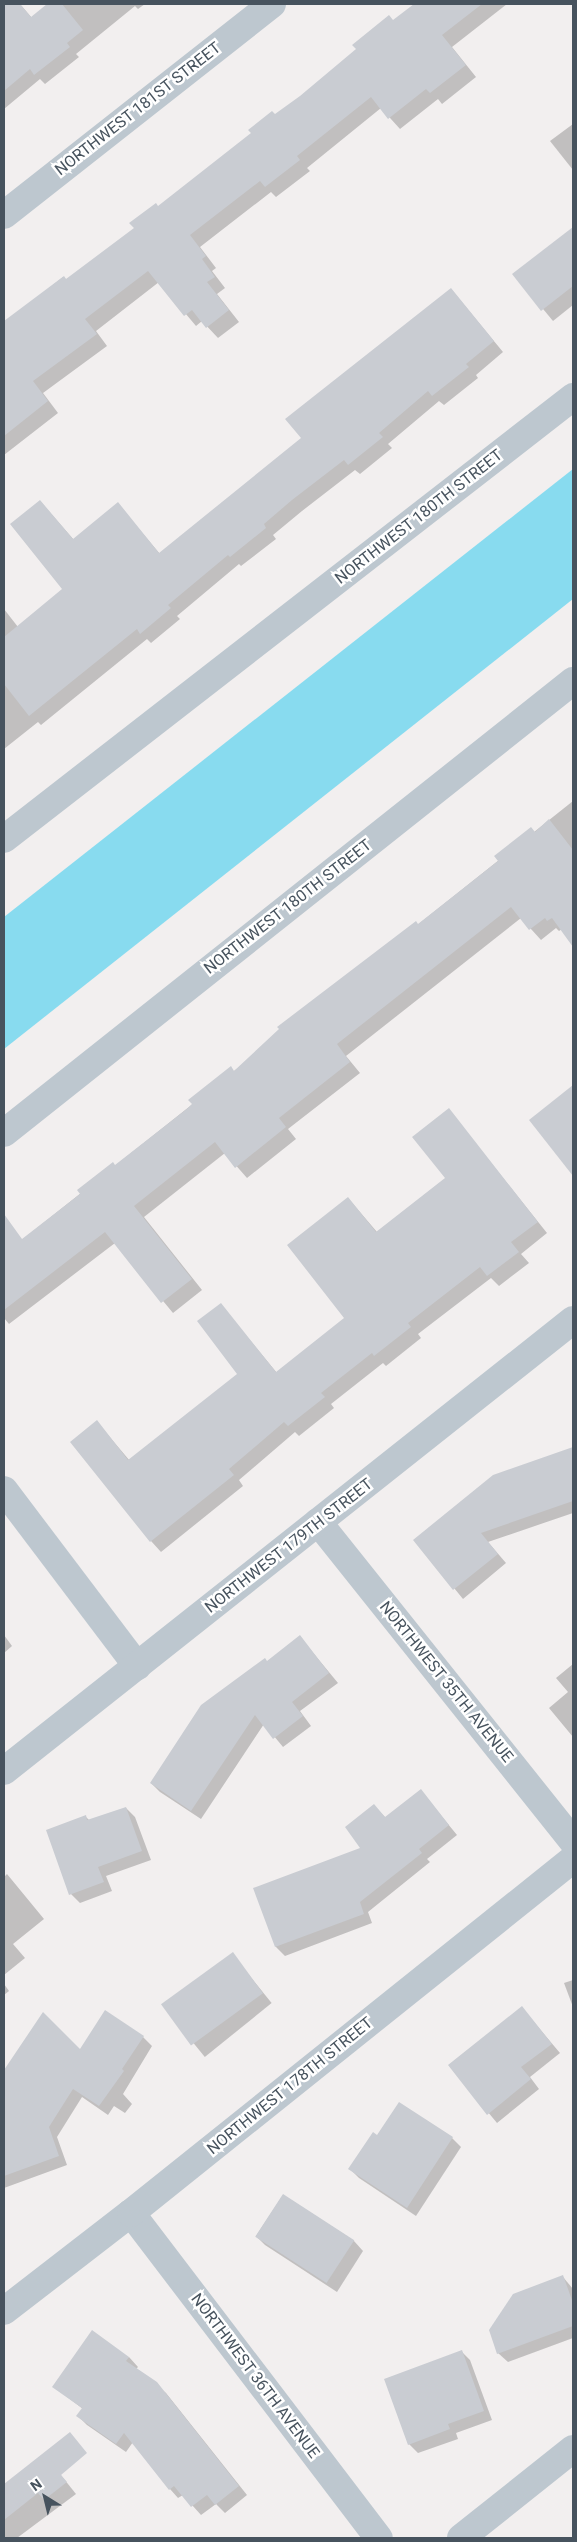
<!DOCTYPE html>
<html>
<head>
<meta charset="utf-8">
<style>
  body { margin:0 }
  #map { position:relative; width:577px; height:2542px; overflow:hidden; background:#f2efef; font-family:Roboto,sans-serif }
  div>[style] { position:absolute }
  .water>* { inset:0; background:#88dbef }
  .shadow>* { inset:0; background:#0003; transform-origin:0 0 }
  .building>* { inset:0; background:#c9ccd2; transform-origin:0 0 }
  .minor>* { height:28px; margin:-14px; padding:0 14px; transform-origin:14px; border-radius:14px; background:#bdc7cf }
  span { translate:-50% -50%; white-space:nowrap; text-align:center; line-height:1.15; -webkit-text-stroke:5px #fff; paint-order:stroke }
  .street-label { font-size:16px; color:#47535e }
  .frame { position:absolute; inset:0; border:5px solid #47535e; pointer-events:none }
  .north { position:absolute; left:20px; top:2472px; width:50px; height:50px; -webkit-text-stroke:4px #fff; paint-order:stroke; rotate:324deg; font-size:14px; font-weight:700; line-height:20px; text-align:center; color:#47535e }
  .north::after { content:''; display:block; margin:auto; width:18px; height:22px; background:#47535e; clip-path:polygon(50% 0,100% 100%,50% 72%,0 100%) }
</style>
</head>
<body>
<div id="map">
  <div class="water">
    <i style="clip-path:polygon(573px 469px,573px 599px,4px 1049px,4px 917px)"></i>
  </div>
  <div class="shadow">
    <i style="clip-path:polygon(4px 4px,20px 4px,32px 18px,49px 4px,145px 4px,138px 9px,135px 6px,76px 54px,79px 57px,45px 84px,40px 79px,4px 109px)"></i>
    <i style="clip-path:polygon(416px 4px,507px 4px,452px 47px,476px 77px,442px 104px,438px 99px,400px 129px,381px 108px,307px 168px,310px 171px,276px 197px,271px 192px,200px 247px,216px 268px,212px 271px,225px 288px,217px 294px,239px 322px,218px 338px,202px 321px,196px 326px,159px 282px,96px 331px,107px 346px,43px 393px,58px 413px,4px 455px,4px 324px,63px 277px,67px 280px,135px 229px,159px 207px,301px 97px)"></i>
    <i style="clip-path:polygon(573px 124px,573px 170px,550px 141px)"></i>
    <i style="clip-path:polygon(573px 228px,573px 305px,553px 321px,514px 274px)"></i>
    <i style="clip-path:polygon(451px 289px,503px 352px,476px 375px,478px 378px,444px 405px,439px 401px,388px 444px,392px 448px,360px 474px,355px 470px,302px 511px,273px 535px,276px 539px,241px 566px,239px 564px,177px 616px,180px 619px,151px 643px,147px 639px,41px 725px,38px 722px,4px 749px,4px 609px,18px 627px,64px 589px,40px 501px,74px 540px,118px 504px,160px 554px,302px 439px)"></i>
    <i style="clip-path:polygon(573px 801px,573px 945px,562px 929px,559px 931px,556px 928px,541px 940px,521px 918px,346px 1056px,360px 1073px,288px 1129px,296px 1139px,247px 1178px,225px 1153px,144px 1217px,202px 1290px,173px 1313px,115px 1243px,9px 1324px,4px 1318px,4px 1247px,18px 1236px,22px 1240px)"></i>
    <i style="clip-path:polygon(573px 1087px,573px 1174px,530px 1120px)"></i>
    <i style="clip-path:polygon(448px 1109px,547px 1233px,521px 1254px,529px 1263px,499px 1286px,491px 1278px,418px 1334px,421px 1338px,386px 1366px,383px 1363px,331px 1404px,334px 1408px,299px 1436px,295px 1432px,239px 1480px,243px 1486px,161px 1552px,151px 1541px,97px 1422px,130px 1461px,239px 1374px,221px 1305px,277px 1373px,345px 1319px,348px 1198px,377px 1232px,446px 1178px)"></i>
    <i style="clip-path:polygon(573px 1449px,573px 1513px,488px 1542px,506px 1563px,463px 1599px,415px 1540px,494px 1476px)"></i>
    <i style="clip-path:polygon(4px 1635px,12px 1646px,4px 1653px)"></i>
    <i style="clip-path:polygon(300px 1637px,338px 1683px,300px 1711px,311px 1726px,283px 1747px,264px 1724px,201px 1819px,160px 1792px,151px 1783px,267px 1662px)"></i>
    <i style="clip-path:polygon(573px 1664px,573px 1737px,549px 1708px,568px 1692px,556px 1678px)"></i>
    <i style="clip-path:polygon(421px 1791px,457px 1835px,427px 1859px,430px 1862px,368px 1912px,372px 1923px,285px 1956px,276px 1947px,255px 1889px,362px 1848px,374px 1806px,386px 1818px)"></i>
    <i style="clip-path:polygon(126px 1808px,135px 1817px,151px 1860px,106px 1876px,112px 1891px,80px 1903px,71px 1894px,86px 1817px,90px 1821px)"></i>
    <i style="clip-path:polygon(7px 1874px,44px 1919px,13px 1944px,25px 1958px,4px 1975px,4px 1877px)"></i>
    <i style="left:232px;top:1954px;width:63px;height:86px;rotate:51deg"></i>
    <i style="clip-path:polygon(573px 1980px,573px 2007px,564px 1983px)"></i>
    <i style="clip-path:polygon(4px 1984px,9px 1991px,4px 1995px)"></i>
    <i style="clip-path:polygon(522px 2008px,560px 2053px,530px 2077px,539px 2089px,497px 2123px,449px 2065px)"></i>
    <i style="clip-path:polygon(106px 2012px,143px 2037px,152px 2046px,123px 2094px,132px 2104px,125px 2113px,114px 2106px,108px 2115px,82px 2097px,57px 2137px,67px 2165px,4px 2188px,4px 2110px,27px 2101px,80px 2051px)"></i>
    <i style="clip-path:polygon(378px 2137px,452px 2138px,461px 2147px,416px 2216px,359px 2178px,350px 2169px)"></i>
    <i style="clip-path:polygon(283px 2195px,354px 2241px,363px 2251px,337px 2292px,265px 2245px,256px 2236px)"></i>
    <i style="clip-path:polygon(563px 2277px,573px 2289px,573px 2338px,508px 2362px,498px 2353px)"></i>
    <i style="clip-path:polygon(461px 2351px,470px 2360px,492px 2420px,456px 2433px,458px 2439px,418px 2453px,409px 2444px)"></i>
    <i style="clip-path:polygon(129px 2357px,138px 2367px,136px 2369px,166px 2393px,247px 2495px,225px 2513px,216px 2504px,201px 2515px,183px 2495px,178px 2498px,170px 2489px,133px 2442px,126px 2452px,87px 2425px,78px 2416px,83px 2409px,54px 2387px)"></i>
    <i style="clip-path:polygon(44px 2454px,76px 2494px,17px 2538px,4px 2538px,4px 2486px)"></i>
  </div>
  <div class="building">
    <i style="clip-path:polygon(4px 4px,20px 4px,31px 17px,47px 4px,62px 4px,83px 30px,67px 43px,70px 47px,34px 75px,30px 69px,4px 91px)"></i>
    <i style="clip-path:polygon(414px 4px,482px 4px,442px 35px,466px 65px,430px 93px,426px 89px,388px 119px,371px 97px,297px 156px,300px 160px,265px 187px,260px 181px,190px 235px,206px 256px,202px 259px,215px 277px,207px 282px,229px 310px,206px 328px,192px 310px,184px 316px,148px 271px,85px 319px,97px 334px,33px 381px,48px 401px,4px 436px,4px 321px,64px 276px,66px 279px,134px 228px,129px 223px,156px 203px,158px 206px,251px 133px,248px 130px,272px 111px,275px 114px,300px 96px,356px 49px,352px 45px,389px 15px,393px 20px)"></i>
    <i style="clip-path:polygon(573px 227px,573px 286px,541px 311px,512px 274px)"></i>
    <i style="clip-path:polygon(451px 288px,494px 341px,466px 364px,469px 367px,432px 396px,428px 391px,379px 433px,383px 437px,348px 465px,344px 460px,292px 500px,264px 524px,266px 528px,230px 557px,228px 555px,168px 605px,171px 608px,140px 634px,137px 629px,29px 716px,4px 684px,4px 637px,62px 589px,10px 524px,40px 500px,73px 539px,118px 502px,159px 553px,301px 438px,285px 419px)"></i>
    <i style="clip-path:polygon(549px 819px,573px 850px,573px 947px,552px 918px,547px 921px,545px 918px,529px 930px,511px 907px,337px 1044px,350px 1062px,279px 1118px,286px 1127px,235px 1168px,215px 1142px,134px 1206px,192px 1279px,161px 1303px,105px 1232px,4px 1310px,4px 1214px,22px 1239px,80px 1194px,77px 1190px,113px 1162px,115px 1165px,188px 1108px,192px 1104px,188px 1100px,231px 1066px,234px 1071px,279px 1029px,277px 1027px,416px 921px,418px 924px,498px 861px,494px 856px,531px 827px,535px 832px)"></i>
    <i style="clip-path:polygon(573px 1085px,573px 1176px,529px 1120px)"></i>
    <i style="clip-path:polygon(449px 1108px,538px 1222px,511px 1242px,519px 1252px,487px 1276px,480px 1267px,408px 1323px,411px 1327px,374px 1356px,372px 1353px,321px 1393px,325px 1397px,288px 1426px,284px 1422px,229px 1469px,234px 1475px,150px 1542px,70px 1442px,97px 1420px,128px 1460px,237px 1374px,197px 1321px,221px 1303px,276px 1372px,344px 1318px,287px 1245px,348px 1197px,376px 1232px,445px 1178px,412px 1137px)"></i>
    <i style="clip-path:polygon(573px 1447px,573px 1501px,481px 1533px,498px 1554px,453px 1590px,413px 1540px,493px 1475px)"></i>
    <i style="clip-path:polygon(300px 1635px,329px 1673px,292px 1702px,303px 1716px,273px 1739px,255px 1715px,191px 1811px,150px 1783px,201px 1705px,265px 1658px,267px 1661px)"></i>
    <i style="clip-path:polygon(421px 1789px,449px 1825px,419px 1849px,422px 1853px,360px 1902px,364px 1914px,275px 1947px,253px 1888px,360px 1848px,345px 1827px,374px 1804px,385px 1817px)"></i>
    <i style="clip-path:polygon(126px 1807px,142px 1851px,98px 1867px,104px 1882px,69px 1895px,46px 1830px,86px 1815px,87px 1820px)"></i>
    <i style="left:233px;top:1952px;width:51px;height:89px;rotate:54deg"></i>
    <i style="clip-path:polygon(522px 2006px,552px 2044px,521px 2067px,531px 2079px,487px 2115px,448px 2065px)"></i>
    <i style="clip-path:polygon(105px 2010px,144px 2036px,122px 2069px,124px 2071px,99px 2106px,73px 2089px,49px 2127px,59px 2156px,4px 2176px,4px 2070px,43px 2012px,80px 2049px)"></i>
    <i style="clip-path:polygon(399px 2102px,453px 2137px,407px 2208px,348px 2169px,373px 2132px,377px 2135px)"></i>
    <i style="left:283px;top:2194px;width:85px;height:51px;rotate:33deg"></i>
    <i style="clip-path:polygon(563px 2275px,573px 2303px,573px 2326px,497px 2354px,489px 2330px,513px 2294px)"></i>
    <i style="clip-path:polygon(92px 2330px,129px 2357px,126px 2361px,157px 2382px,239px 2486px,215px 2505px,207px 2495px,191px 2507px,174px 2486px,169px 2490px,124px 2433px,116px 2444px,76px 2416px,82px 2408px,52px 2387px)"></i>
    <i style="clip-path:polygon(462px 2350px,484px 2411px,448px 2424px,450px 2429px,408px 2445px,384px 2379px)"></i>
    <i style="clip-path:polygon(70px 2432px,87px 2453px,61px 2475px,67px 2482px,44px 2500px,38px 2493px,4px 2520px,4px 2484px)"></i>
  </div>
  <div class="minor">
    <i style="left:4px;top:215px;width:341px;rotate:-38.2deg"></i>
    <i style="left:4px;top:839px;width:721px;rotate:-37.84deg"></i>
    <i style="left:4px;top:1133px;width:727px;rotate:-38.46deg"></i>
    <i style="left:4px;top:1490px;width:221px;rotate:52.9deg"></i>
    <i style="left:318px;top:1522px;width:409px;rotate:51.4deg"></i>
    <i style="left:4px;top:1771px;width:726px;rotate:-38.4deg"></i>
    <i style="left:131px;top:2213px;width:409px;rotate:52.7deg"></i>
    <i style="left:4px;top:2311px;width:160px;rotate:-37.7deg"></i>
    <i style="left:131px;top:2213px;width:566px;rotate:-38.69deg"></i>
    <i style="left:461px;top:2538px;width:143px;rotate:-38.5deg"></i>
  </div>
  <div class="street-label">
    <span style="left:138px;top:109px;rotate:-38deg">NORTHWEST 181ST STREET</span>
    <span style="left:419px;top:517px;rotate:-38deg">NORTHWEST 180TH STREET</span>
    <span style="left:288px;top:907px;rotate:-38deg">NORTHWEST 180TH STREET</span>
    <span style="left:289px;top:1546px;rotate:-38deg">NORTHWEST 179TH STREET</span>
    <span style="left:446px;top:1682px;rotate:51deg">NORTHWEST 35TH AVENUE</span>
    <span style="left:290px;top:2086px;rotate:-39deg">NORTHWEST 178TH STREET</span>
    <span style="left:255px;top:2376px;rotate:53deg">NORTHWEST 36TH AVENUE</span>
  </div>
  <div class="frame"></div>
  <div class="north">N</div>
</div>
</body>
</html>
